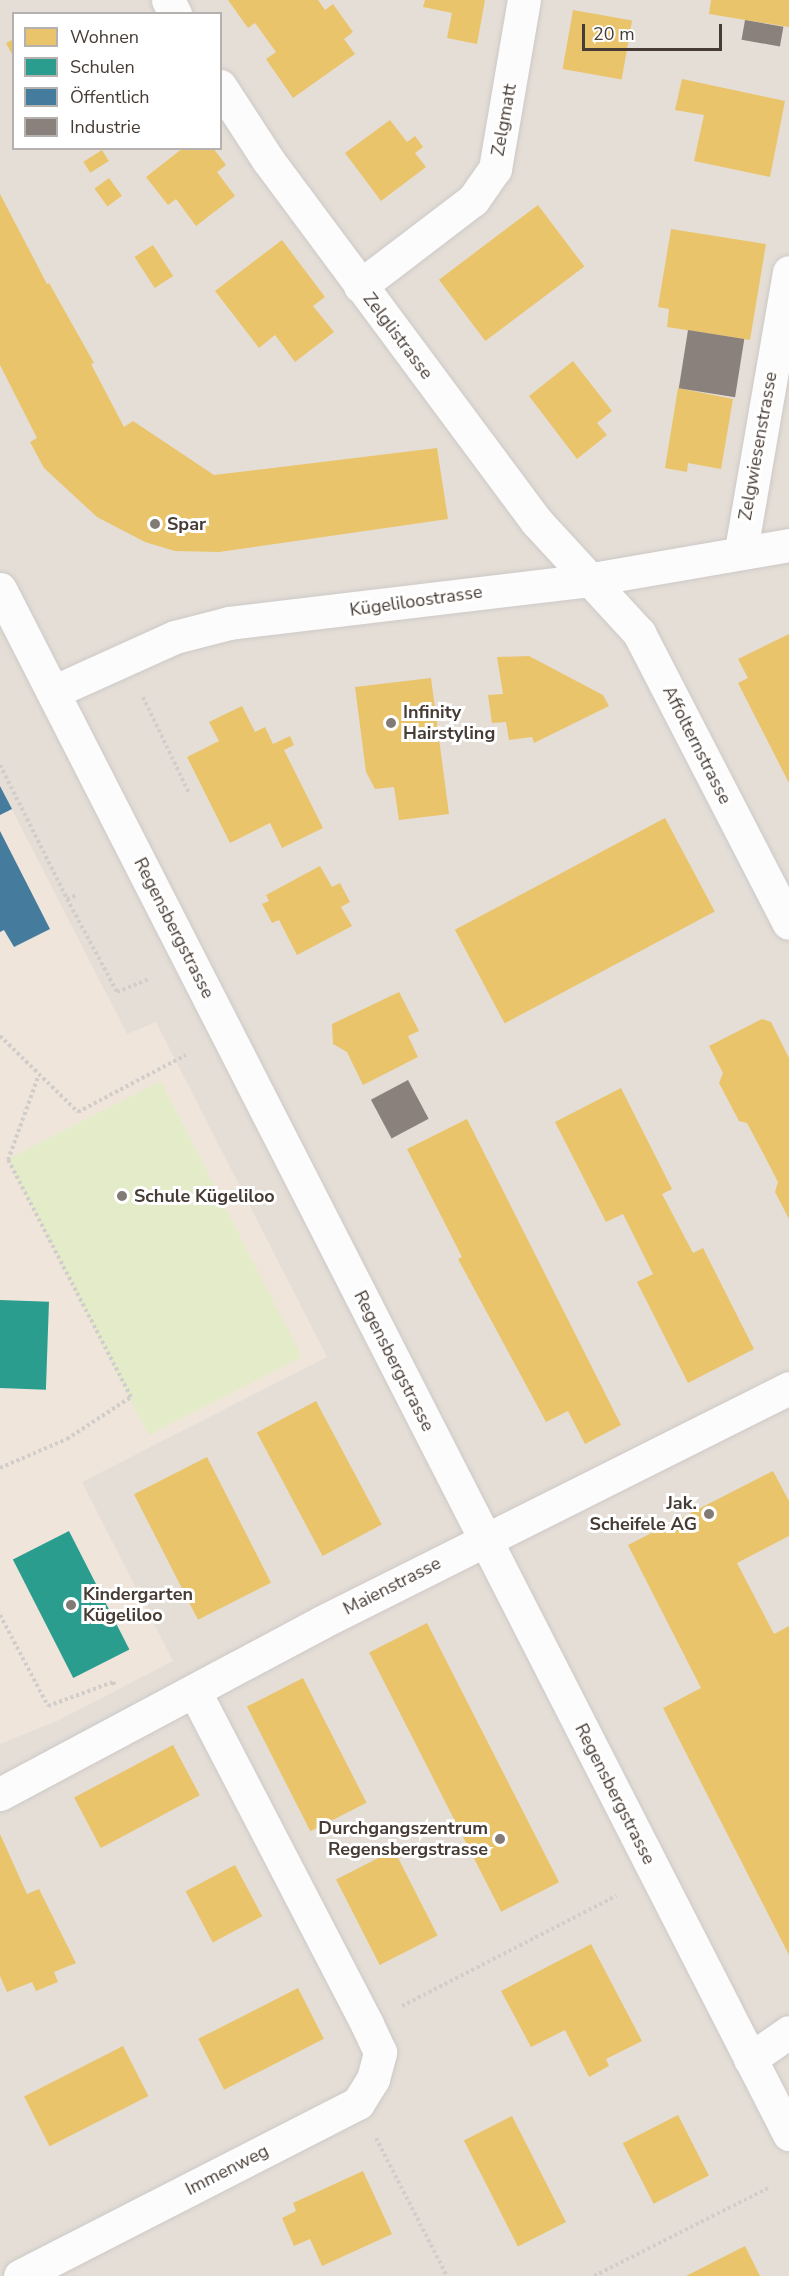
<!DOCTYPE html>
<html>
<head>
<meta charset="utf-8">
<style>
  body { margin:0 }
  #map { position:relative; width:789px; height:2276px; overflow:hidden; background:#f0edea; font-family:"Nunito Sans",sans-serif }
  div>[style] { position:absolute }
  .residential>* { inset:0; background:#e5ded7 }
  .education>* { inset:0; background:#efe5db }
  .green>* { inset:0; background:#e4ebc8; transform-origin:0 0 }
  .parking>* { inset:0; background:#e2dedb; transform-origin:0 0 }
  .homes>* { inset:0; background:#e9c46a; transform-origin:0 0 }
  .schools>* { inset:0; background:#2a9d8f; transform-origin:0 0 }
  .public>* { inset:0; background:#457b9d }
  .industry>* { inset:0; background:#8a817c; transform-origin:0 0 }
  .path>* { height:4px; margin-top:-2px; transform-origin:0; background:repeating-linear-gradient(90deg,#d1cdca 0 3px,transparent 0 6px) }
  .roads { filter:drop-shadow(0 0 2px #cdc9c6) drop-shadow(0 0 2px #cdc9c6) }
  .minor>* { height:33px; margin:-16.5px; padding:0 16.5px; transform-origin:16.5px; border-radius:16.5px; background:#fdfcfc }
  .dots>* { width:16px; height:16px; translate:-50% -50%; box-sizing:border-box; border:3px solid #fff; border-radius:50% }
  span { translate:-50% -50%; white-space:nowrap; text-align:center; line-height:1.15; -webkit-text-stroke:6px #fff; paint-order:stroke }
  .street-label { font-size:18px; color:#473c35 }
  .poi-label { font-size:18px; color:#473c35; font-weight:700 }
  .left { translate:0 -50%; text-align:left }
  .right { translate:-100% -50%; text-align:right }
  .legend { position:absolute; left:12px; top:12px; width:210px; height:138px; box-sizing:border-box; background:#fff; border:2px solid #b5b1ae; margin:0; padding:8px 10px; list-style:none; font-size:18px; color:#473c35 }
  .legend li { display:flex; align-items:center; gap:12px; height:30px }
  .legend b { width:30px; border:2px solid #b5b1ae }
  .scale { position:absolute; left:582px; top:24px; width:140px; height:27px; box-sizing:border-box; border:3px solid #473c35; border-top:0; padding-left:8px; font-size:18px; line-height:21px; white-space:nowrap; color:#473c35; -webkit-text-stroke:4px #fff; paint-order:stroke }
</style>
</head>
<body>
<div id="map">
  <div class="residential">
    <i style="clip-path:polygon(evenodd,0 0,789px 0,789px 2276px,0 2276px,0 0,14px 14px,220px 14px,220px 148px,14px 148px,14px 14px)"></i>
  </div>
  <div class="education">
    <i style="clip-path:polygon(0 786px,127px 1034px,156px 1022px,327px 1357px,82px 1482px,173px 1661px,59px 1720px,0 1744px)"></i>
  </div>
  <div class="green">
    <i style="left:161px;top:1081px;width:310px;height:172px;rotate:63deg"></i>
  </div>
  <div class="parking">
    <i style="left:642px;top:654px;width:285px;height:13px;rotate:63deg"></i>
    <i style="left:127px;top:1705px;width:16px;height:96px;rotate:63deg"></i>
  </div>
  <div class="homes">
    <i style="clip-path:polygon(228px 0,318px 0,325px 10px,333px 4px,353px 32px,344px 39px,355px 54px,293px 98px,266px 59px,276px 52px,255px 23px,248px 28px)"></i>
    <i style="clip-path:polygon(425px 0,485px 0,477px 44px,447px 38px,452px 13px,423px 7px)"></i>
    <i style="clip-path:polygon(711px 0,789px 0,789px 27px,709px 14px)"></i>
    <i style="left:573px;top:10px;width:60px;height:60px;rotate:10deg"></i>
    <i style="clip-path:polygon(14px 39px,14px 53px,12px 54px,6px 43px)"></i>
    <i style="clip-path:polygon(682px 79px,785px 101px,770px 177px,694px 161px,704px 115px,675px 110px)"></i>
    <i style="clip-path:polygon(390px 120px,407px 142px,415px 136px,423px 147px,415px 153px,426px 167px,381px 201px,345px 153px)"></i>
    <i style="clip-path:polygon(183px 148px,213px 148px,226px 165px,217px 172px,235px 196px,196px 226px,176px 199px,168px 205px,146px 177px)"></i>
    <i style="left:102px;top:150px;width:13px;height:22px;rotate:58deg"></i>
    <i style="left:109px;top:178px;width:22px;height:18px;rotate:54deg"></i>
    <i style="clip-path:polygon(0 194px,47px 284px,49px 283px,94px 363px,91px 364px,124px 427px,133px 421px,214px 475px,437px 448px,448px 519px,219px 552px,175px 551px,145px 542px,97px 517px,44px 468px,30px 442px,37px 438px,0 365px)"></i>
    <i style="left:538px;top:205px;width:77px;height:124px;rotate:53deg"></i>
    <i style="clip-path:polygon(671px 229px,766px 244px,750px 340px,667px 327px,669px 309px,658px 307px)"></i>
    <i style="clip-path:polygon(282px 240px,325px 297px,313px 306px,334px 332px,295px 362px,275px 335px,259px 348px,215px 291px)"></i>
    <i style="left:153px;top:245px;width:37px;height:22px;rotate:57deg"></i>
    <i style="clip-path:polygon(573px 361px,612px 411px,597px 423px,607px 435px,577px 459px,529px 396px)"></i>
    <i style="clip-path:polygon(678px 388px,733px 399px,721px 469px,688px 463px,687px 472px,665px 468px)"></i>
    <i style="clip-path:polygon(789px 634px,789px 783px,738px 683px,748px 678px,738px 659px)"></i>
    <i style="clip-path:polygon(529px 656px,603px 695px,609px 706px,534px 743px,532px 737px,509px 740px,506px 722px,492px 723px,488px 695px,503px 694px,497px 657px)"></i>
    <i style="clip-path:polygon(431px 678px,449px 814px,399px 820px,394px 787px,375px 789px,366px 772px,355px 687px)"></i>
    <i style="clip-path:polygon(242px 706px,255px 732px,265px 727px,273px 744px,290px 736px,294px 745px,284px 750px,323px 828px,282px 848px,270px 823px,230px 843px,187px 757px,219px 741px,209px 722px)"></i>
    <i style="left:665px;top:818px;width:106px;height:238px;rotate:62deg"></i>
    <i style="clip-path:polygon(320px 866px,332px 887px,340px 883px,350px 902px,341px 907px,352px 926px,297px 955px,279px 920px,272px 923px,262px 904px,269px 901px,266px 895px)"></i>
    <i style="clip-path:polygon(399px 992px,419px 1031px,408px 1036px,418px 1057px,363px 1085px,347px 1052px,333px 1044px,332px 1024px)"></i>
    <i style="clip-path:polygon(762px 1019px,771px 1022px,789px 1058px,789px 1219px,775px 1192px,778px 1182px,763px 1153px,747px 1123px,739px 1121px,719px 1083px,723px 1073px,709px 1046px)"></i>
    <i style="clip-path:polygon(621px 1088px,672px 1189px,662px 1194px,693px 1253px,703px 1248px,754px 1349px,688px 1383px,637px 1282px,653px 1274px,623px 1214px,606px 1222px,555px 1122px)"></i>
    <i style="clip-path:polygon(467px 1119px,621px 1425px,585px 1444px,568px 1411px,546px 1422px,458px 1259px,462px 1257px,407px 1149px)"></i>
    <i style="left:316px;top:1401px;width:140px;height:67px;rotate:62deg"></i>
    <i style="left:207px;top:1457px;width:141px;height:82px;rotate:63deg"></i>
    <i style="clip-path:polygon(773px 1471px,789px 1501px,789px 1536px,737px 1563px,774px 1634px,789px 1626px,789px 1955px,663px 1708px,701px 1688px,628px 1545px)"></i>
    <i style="left:427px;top:1623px;width:291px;height:65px;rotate:63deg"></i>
    <i style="left:303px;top:1678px;width:140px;height:63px;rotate:63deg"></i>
    <i style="left:173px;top:1745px;width:57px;height:112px;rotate:62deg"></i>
    <i style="clip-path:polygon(0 1834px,27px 1894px,39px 1889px,76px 1963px,54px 1972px,58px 1982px,36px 1991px,32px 1982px,7px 1992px,0 1976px)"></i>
    <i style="left:394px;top:1850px;width:96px;height:65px;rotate:63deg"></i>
    <i style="left:235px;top:1865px;width:58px;height:56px;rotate:62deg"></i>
    <i style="clip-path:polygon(591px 1944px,642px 2041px,606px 2059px,609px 2066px,589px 2077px,565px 2030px,531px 2047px,501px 1991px)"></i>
    <i style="left:298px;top:1988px;width:57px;height:112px;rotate:63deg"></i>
    <i style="left:123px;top:2046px;width:56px;height:111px;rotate:63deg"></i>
    <i style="left:678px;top:2115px;width:68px;height:62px;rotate:63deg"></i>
    <i style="left:512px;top:2116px;width:119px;height:54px;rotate:63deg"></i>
    <i style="clip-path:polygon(363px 2171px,392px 2234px,322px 2266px,310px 2239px,294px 2246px,282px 2218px,296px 2211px,293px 2203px)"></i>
    <i style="clip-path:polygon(745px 2246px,760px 2276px,686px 2276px)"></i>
  </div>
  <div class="schools">
    <i style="left:0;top:1300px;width:49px;height:88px;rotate:2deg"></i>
    <i style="left:69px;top:1531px;width:133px;height:63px;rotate:63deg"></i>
  </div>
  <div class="public">
    <i style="clip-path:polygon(0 786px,12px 809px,0 815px)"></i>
    <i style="clip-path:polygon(0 831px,50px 929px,14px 947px,4px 930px,0 932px)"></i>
  </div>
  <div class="industry">
    <i style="left:745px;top:20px;width:39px;height:20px;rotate:10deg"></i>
    <i style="left:688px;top:330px;width:57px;height:59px;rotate:9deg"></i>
    <i style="left:408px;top:1080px;width:44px;height:42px;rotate:62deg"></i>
  </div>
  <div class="path">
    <i style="left:143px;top:697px;width:106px;rotate:64.4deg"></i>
    <i style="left:0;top:765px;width:150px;rotate:63.4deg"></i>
    <i style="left:67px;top:899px;width:9px;rotate:-21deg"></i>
    <i style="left:67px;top:899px;width:106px;rotate:61.7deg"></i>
    <i style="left:117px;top:992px;width:35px;rotate:-22deg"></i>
    <i style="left:0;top:1036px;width:109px;rotate:44.3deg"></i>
    <i style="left:78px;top:1112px;width:122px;rotate:-27.8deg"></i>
    <i style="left:0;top:1468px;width:73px;rotate:-23.4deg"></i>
    <i style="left:67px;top:1439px;width:77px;rotate:-33.3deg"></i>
    <i style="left:131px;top:1397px;width:267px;rotate:-117.4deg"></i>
    <i style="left:8px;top:1160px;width:88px;rotate:-70.1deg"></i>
    <i style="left:0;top:1615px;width:103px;rotate:62.2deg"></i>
    <i style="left:48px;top:1706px;width:69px;rotate:-20.3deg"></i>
    <i style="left:113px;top:1682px;width:4px;rotate:63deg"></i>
    <i style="left:402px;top:2006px;width:241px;rotate:-27.2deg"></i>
    <i style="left:376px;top:2138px;width:155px;rotate:62.8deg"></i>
    <i style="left:594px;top:2276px;width:195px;rotate:-26.8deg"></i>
  </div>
  <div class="roads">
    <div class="minor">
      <i style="left:168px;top:0;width:16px;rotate:63deg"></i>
      <i style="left:220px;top:86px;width:88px;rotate:57deg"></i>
      <i style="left:268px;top:160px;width:451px;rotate:53.4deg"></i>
      <i style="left:537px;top:522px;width:151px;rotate:47.4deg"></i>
      <i style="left:639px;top:633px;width:326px;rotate:62.7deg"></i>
      <i style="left:360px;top:286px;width:142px;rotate:-37.3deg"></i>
      <i style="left:473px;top:200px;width:38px;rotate:-55deg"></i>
      <i style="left:495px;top:169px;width:171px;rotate:-80.3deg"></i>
      <i style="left:741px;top:550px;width:282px;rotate:-80.2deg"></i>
      <i style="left:0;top:589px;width:1735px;rotate:62.95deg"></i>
      <i style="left:53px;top:692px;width:134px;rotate:-24.3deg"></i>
      <i style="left:175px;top:637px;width:56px;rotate:-14.5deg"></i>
      <i style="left:229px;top:623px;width:361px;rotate:-6.8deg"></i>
      <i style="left:587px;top:580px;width:205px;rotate:-9.8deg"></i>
      <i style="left:0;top:1794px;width:365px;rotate:-28.1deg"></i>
      <i style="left:322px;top:1622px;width:522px;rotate:-26.61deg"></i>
      <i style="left:750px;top:2059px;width:47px;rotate:-34.7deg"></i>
      <i style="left:20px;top:2276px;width:380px;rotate:-27.1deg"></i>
      <i style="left:358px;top:2103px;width:28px;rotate:-58deg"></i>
      <i style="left:373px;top:2079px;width:28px;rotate:-75deg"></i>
      <i style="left:380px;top:2052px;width:31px;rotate:-115deg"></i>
      <i style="left:367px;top:2024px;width:374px;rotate:-117.4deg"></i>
    </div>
  </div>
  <div class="dots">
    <i style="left:155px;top:524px;background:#827a74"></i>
    <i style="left:391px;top:723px;background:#827a74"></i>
    <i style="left:122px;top:1196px;background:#827a74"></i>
    <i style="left:709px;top:1514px;background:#827a74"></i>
    <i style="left:71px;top:1605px;background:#827a74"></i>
    <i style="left:500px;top:1839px;background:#827a74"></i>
  </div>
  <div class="street-label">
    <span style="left:504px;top:120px;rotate:-80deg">Zelgmatt</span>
    <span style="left:398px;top:336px;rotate:53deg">Zelglistrasse</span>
    <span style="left:758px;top:446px;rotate:-80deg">Zelgwiesenstrasse</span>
    <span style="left:416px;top:601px;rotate:-8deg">Kügeliloostrasse</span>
    <span style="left:697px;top:745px;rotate:63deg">Affolternstrasse</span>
    <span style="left:174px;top:928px;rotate:63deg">Regensbergstrasse</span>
    <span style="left:394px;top:1361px;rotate:63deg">Regensbergstrasse</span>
    <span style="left:392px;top:1586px;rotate:-27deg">Maienstrasse</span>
    <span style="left:615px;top:1794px;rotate:63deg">Regensbergstrasse</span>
    <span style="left:227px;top:2170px;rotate:-27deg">Immenweg</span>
  </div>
  <div class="poi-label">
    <span class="left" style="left:167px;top:524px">Spar</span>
    <span class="left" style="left:403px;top:723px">Infinity<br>Hairstyling</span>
    <span class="left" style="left:134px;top:1196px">Schule Kügeliloo</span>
    <span class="right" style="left:697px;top:1514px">Jak.<br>Scheifele AG</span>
    <span class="left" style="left:83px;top:1605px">Kindergarten<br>Kügeliloo</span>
    <span class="right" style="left:488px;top:1839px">Durchgangszentrum<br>Regensbergstrasse</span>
  </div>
  <ul class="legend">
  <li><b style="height:16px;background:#e9c46a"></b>Wohnen</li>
  <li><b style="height:16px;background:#2a9d8f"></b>Schulen</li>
  <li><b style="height:16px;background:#457b9d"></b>Öffentlich</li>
  <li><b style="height:16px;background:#8a817c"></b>Industrie</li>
  </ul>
  <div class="scale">20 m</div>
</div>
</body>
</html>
